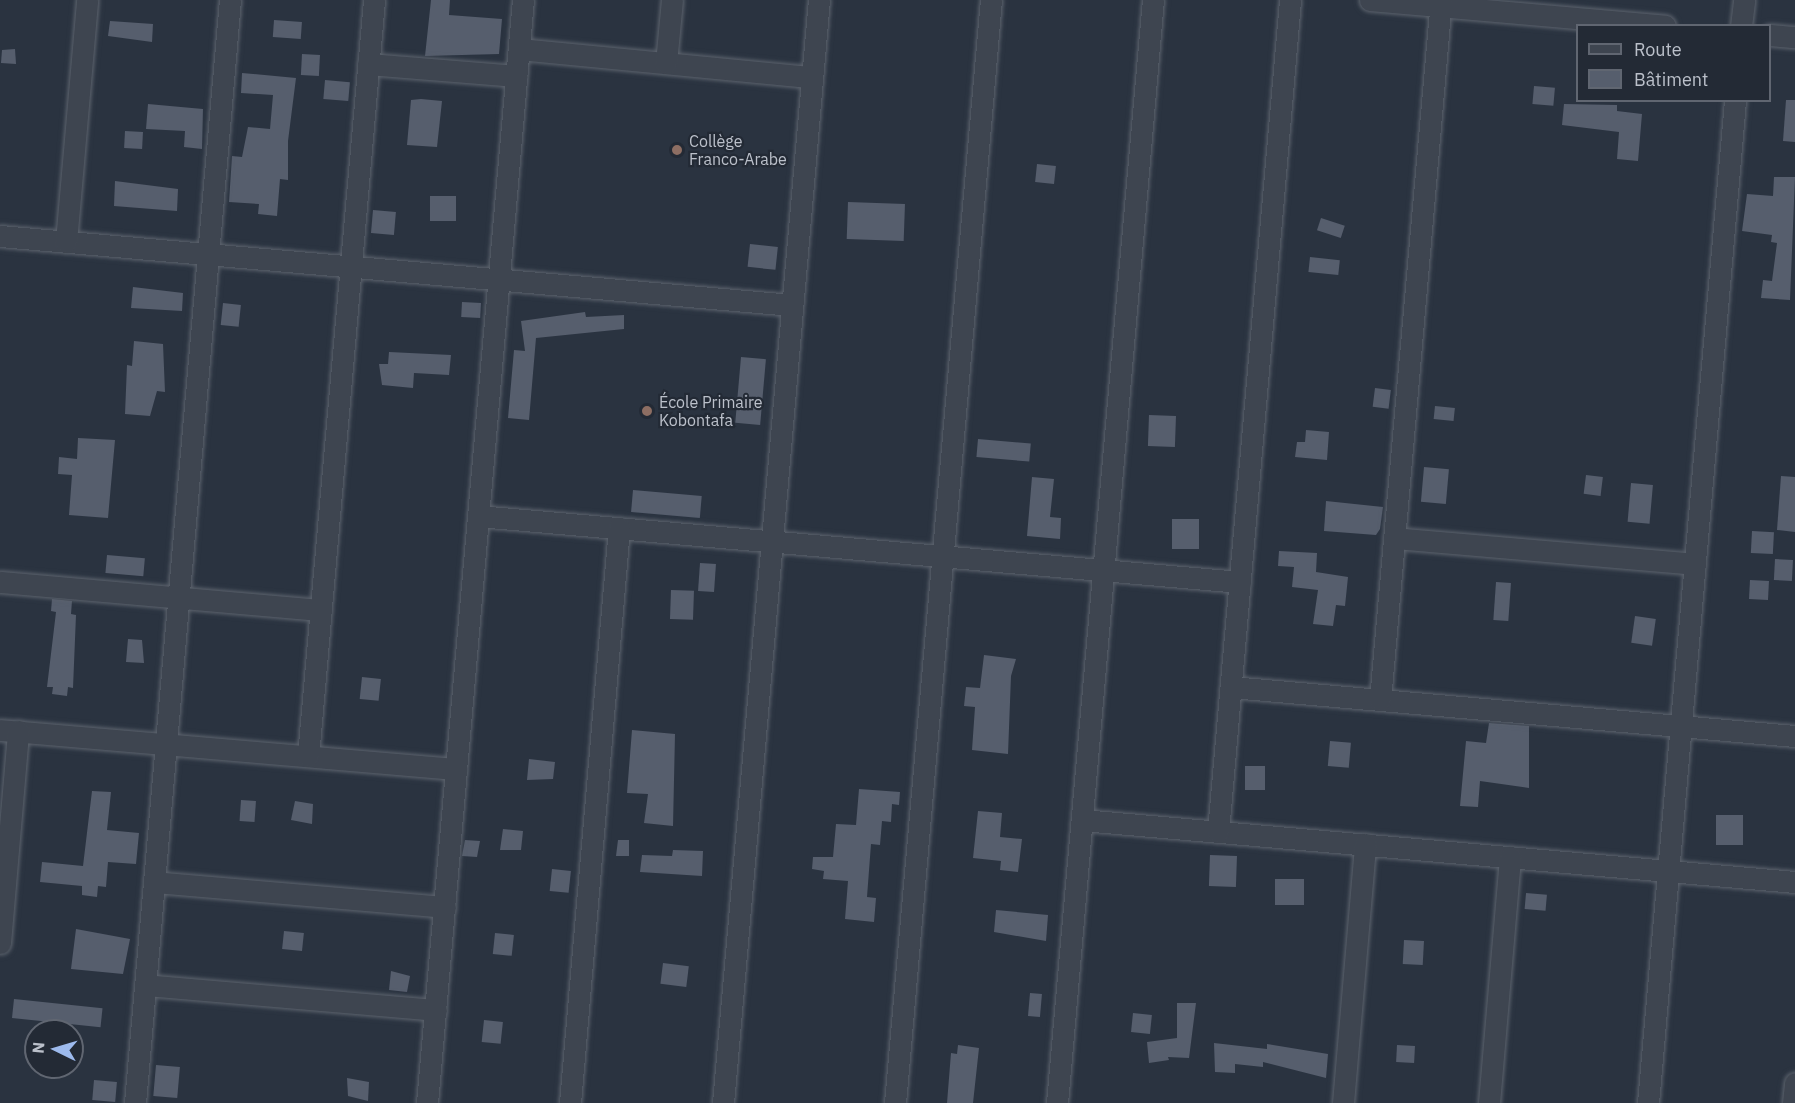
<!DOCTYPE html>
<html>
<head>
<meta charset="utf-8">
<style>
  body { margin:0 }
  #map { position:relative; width:1795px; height:1103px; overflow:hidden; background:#2a3340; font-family:"IBM Plex Sans",sans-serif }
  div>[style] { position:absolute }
  .building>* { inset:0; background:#565e6d; transform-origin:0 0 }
  .roads { filter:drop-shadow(0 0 2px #5c636d) drop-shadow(0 0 2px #5c636d) }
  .minor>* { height:21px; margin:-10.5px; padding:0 10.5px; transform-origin:10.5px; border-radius:10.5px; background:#3e4550 }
  .dots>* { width:16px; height:16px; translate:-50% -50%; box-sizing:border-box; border:3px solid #232a35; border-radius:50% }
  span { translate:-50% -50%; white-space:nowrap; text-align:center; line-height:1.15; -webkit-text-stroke:4.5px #232a35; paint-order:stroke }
  .poi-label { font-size:16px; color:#bbc0ca }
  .left { translate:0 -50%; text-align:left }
  .legend { position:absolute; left:1576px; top:24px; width:195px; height:78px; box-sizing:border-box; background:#232a35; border:2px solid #606671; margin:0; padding:8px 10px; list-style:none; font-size:18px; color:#bbc0ca }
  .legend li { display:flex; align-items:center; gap:12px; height:30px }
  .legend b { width:30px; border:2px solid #606671 }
  .north { position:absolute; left:24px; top:1019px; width:60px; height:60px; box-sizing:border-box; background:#232a35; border:2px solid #606671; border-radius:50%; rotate:275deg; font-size:16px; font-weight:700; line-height:24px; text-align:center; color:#bbc0ca }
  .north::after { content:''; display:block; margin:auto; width:21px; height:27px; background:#9dbaed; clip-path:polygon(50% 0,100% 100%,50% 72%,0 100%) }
</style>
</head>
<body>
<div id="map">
  <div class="building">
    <i style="clip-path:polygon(431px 0,450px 0,449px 15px,502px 19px,499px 54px,425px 56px)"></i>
    <i style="left:274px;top:20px;width:28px;height:17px;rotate:4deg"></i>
    <i style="clip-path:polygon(110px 21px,153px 24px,152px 42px,108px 36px)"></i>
    <i style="clip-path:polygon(15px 49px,16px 64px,1px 63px,2px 50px)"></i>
    <i style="left:302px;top:54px;width:18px;height:21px;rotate:3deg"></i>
    <i style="clip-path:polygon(242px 73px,296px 78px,288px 141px,288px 180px,280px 179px,277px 216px,258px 214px,259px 204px,229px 202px,232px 156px,242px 157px,248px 127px,270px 129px,273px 95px,241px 93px)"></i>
    <i style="left:325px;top:80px;width:25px;height:19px;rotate:5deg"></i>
    <i style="left:1534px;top:86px;width:21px;height:18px;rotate:5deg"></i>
    <i style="clip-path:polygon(421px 99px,442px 101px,437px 147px,407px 145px,411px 100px)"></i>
    <i style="clip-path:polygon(1786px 100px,1795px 100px,1795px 142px,1783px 141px)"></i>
    <i style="clip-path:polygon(148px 104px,203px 109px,202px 149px,184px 147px,185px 131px,146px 129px)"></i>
    <i style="clip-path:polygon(1564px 104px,1617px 105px,1617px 111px,1642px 114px,1638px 161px,1617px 159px,1619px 132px,1562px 125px)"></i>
    <i style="left:125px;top:131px;width:18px;height:17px;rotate:3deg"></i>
    <i style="left:1037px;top:164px;width:19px;height:18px;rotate:6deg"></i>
    <i style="clip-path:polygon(1774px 177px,1795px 177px,1790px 300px,1761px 298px,1763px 280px,1772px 281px,1777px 243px,1771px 242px,1772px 235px,1742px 231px,1747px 194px,1773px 196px)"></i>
    <i style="clip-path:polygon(115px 181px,178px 189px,177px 211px,114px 206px)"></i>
    <i style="left:430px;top:196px;width:26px;height:25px"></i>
    <i style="left:848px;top:202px;width:57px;height:37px;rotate:2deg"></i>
    <i style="left:373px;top:210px;width:23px;height:23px;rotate:5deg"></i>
    <i style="left:1321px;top:218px;width:25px;height:13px;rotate:18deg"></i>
    <i style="left:750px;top:244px;width:28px;height:23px;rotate:6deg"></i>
    <i style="left:1310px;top:257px;width:30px;height:15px;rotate:6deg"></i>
    <i style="clip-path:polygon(133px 287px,183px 293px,182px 311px,131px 308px)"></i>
    <i style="left:462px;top:302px;width:19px;height:15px;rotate:3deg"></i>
    <i style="left:223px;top:303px;width:18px;height:22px;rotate:6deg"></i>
    <i style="clip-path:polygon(585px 312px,586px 317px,624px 315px,624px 329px,536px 338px,529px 420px,508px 418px,514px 350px,525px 351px,521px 321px)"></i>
    <i style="clip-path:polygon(134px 341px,163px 344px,165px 392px,157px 391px,150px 416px,125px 414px,127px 365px,132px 366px)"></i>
    <i style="clip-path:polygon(389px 352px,451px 355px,449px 375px,414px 373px,413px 388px,382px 385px,379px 364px,388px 364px)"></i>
    <i style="left:741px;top:357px;width:25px;height:66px;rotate:5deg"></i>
    <i style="left:1375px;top:388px;width:16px;height:19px;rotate:7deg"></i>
    <i style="left:1435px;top:406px;width:20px;height:13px;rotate:6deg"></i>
    <i style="left:1149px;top:415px;width:27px;height:31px;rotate:2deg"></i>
    <i style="clip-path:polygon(1306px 430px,1329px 432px,1327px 460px,1295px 457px,1297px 442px,1305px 442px)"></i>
    <i style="clip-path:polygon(78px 438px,115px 440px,108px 518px,69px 515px,72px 475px,58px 474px,59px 457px,77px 459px)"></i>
    <i style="left:978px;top:439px;width:53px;height:18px;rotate:5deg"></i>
    <i style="left:1424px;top:467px;width:25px;height:35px;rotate:5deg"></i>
    <i style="left:1586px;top:475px;width:17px;height:19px;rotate:7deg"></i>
    <i style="clip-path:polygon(1781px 476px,1795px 477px,1795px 532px,1777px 530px)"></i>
    <i style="clip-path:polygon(1032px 477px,1054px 479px,1050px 517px,1061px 518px,1060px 539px,1027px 536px)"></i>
    <i style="left:1631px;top:483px;width:22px;height:39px;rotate:5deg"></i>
    <i style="left:633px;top:490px;width:69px;height:22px;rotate:5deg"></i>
    <i style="clip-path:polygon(1326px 501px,1383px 507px,1380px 529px,1376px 535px,1324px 531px)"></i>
    <i style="left:1172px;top:519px;width:27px;height:30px"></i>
    <i style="left:1752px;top:531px;width:22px;height:22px;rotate:3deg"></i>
    <i style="clip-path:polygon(1279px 551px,1317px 553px,1316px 572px,1348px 577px,1345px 606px,1336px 605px,1333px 626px,1313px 624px,1318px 590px,1292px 587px,1294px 567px,1278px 566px)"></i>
    <i style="left:107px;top:555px;width:38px;height:18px;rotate:5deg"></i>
    <i style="left:1775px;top:559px;width:18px;height:21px;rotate:3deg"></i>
    <i style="left:700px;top:563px;width:16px;height:28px;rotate:4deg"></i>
    <i style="left:1750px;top:580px;width:19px;height:19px;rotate:3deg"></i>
    <i style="left:1496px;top:582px;width:15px;height:38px;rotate:4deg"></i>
    <i style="left:671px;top:590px;width:23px;height:29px;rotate:2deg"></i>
    <i style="clip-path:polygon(52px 599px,72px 601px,71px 614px,76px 615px,73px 688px,68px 687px,67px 696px,52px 694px,53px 687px,47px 687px,56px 612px,51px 611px)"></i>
    <i style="left:1635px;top:616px;width:21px;height:27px;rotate:8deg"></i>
    <i style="clip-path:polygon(128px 639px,142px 640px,144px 663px,126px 662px)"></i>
    <i style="clip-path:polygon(984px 655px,1016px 659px,1011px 676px,1008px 754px,972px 750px,975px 707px,964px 706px,966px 687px,980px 688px)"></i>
    <i style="left:362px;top:677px;width:19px;height:22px;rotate:6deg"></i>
    <i style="clip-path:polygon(1489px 723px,1529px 726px,1529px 788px,1480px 781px,1478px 807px,1460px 806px,1466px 741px,1486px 743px)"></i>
    <i style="clip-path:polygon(632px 730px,675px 734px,673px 826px,644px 823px,648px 794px,627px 793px)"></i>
    <i style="left:1330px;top:741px;width:21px;height:25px;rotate:5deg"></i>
    <i style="clip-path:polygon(529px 759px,555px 762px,553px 779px,527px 780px)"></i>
    <i style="left:1245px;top:766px;width:20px;height:24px"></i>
    <i style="clip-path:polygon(859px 789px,900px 792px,899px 805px,892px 804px,891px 822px,882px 821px,880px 845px,871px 844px,867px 897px,876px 898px,874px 922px,845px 919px,848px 881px,823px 879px,824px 871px,812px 869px,813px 857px,833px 857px,836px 824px,856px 825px)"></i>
    <i style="clip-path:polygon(92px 791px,111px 792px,107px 830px,139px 833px,136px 864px,108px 862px,106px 887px,98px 886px,97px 897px,82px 895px,82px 886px,40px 882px,42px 862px,83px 866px)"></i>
    <i style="left:241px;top:800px;width:15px;height:21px;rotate:4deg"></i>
    <i style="clip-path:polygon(295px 801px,313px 804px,312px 824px,291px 820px)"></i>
    <i style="clip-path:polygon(978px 811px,1002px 813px,1000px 837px,1022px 839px,1018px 872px,1000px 870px,1001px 861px,973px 858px)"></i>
    <i style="left:1716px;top:815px;width:27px;height:30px"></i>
    <i style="clip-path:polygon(503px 829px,523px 831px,521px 850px,500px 850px)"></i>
    <i style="clip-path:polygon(465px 840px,480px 841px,477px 857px,462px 856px)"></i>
    <i style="clip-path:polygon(618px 840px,629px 840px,629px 856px,616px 856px)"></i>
    <i style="clip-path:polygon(673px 850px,703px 851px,702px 876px,640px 872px,642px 855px,672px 856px)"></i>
    <i style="left:1210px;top:855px;width:27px;height:31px;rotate:2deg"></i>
    <i style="left:552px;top:869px;width:19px;height:22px;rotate:6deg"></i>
    <i style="left:1304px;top:879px;width:26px;height:29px;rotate:90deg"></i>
    <i style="left:1526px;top:893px;width:21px;height:16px;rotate:5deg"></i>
    <i style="clip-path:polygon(996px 910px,1048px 915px,1046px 941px,994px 932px)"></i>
    <i style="clip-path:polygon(76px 929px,130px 939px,123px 974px,71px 969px)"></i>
    <i style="left:284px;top:931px;width:20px;height:18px;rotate:6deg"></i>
    <i style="left:495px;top:933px;width:19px;height:21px;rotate:6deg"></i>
    <i style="left:1404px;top:940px;width:20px;height:24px;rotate:3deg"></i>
    <i style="left:663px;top:963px;width:26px;height:21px;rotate:7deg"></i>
    <i style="clip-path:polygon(391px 971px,410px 976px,407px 992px,389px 990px)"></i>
    <i style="left:1030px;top:993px;width:12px;height:23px;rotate:5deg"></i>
    <i style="left:14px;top:999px;width:89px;height:19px;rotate:6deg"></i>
    <i style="clip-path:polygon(1177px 1003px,1196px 1003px,1189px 1058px,1168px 1057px,1169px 1060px,1149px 1063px,1147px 1042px,1177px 1038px)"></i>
    <i style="left:1133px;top:1013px;width:19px;height:19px;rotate:6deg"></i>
    <i style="left:484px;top:1020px;width:19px;height:22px;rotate:6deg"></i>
    <i style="clip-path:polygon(1214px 1043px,1267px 1049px,1267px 1044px,1328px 1054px,1326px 1078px,1263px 1062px,1263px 1067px,1235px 1064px,1235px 1073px,1215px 1072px)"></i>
    <i style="clip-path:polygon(958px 1045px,979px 1048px,973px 1103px,947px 1103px,951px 1053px,957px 1054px)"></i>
    <i style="left:1397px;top:1045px;width:18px;height:17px;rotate:3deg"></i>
    <i style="left:156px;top:1065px;width:24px;height:31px;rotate:5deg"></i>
    <i style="clip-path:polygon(347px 1078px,369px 1082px,368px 1101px,348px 1096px)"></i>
    <i style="left:94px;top:1080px;width:23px;height:20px;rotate:5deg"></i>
  </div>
  <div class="roads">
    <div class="minor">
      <i style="left:1370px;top:0;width:296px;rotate:5deg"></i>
      <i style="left:1741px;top:26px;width:26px;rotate:-83deg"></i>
      <i style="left:1770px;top:35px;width:25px;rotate:5deg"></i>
      <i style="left:519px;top:49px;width:294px;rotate:5.5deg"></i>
      <i style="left:666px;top:63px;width:63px;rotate:-84.6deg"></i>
      <i style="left:368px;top:64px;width:149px;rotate:4.6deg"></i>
      <i style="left:0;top:236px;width:795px;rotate:4.98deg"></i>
      <i style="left:66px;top:242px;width:243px;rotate:-85deg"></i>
      <i style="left:478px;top:516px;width:765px;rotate:4.95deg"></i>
      <i style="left:1394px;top:538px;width:302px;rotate:4.9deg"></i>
      <i style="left:0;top:582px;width:322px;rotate:5deg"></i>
      <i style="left:1231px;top:687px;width:566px;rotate:4.97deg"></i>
      <i style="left:1380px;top:700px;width:703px;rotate:-85.02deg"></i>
      <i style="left:0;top:730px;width:458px;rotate:4.9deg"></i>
      <i style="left:308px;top:756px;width:759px;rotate:-85.01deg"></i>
      <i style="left:1082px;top:820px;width:716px;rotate:4.97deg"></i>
      <i style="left:1218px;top:832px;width:835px;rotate:-85.05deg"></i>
      <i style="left:154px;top:882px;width:292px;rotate:4.9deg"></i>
      <i style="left:0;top:943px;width:213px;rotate:-85.1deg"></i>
      <i style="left:145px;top:985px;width:292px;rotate:4.9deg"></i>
      <i style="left:135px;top:1103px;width:1107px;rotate:-85.08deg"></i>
      <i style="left:427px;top:1103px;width:1107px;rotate:-85.03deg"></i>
      <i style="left:570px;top:1103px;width:577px;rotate:-85.13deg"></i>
      <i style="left:723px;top:1103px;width:1107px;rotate:-85.03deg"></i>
      <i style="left:895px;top:1103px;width:1107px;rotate:-85.03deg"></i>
      <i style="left:1057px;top:1103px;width:1107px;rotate:-85.03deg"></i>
      <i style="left:1343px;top:1103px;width:260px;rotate:-85.1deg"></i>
      <i style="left:1489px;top:1103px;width:247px;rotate:-85.1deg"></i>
      <i style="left:1648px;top:1103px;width:1007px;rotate:-85.04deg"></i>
      <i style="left:1793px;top:1103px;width:20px;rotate:-84deg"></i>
    </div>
  </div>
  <div class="dots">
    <i style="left:677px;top:150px;background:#8d6e63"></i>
    <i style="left:647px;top:411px;background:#8d6e63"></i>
  </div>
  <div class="poi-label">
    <span class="left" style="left:689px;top:150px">Collège<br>Franco-Arabe</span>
    <span class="left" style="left:659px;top:411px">École Primaire<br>Kobontafa</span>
  </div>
  <ul class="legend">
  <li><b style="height:8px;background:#3e4550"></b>Route</li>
  <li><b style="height:16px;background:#565e6d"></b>Bâtiment</li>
  </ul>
  <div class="north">N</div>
</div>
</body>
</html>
